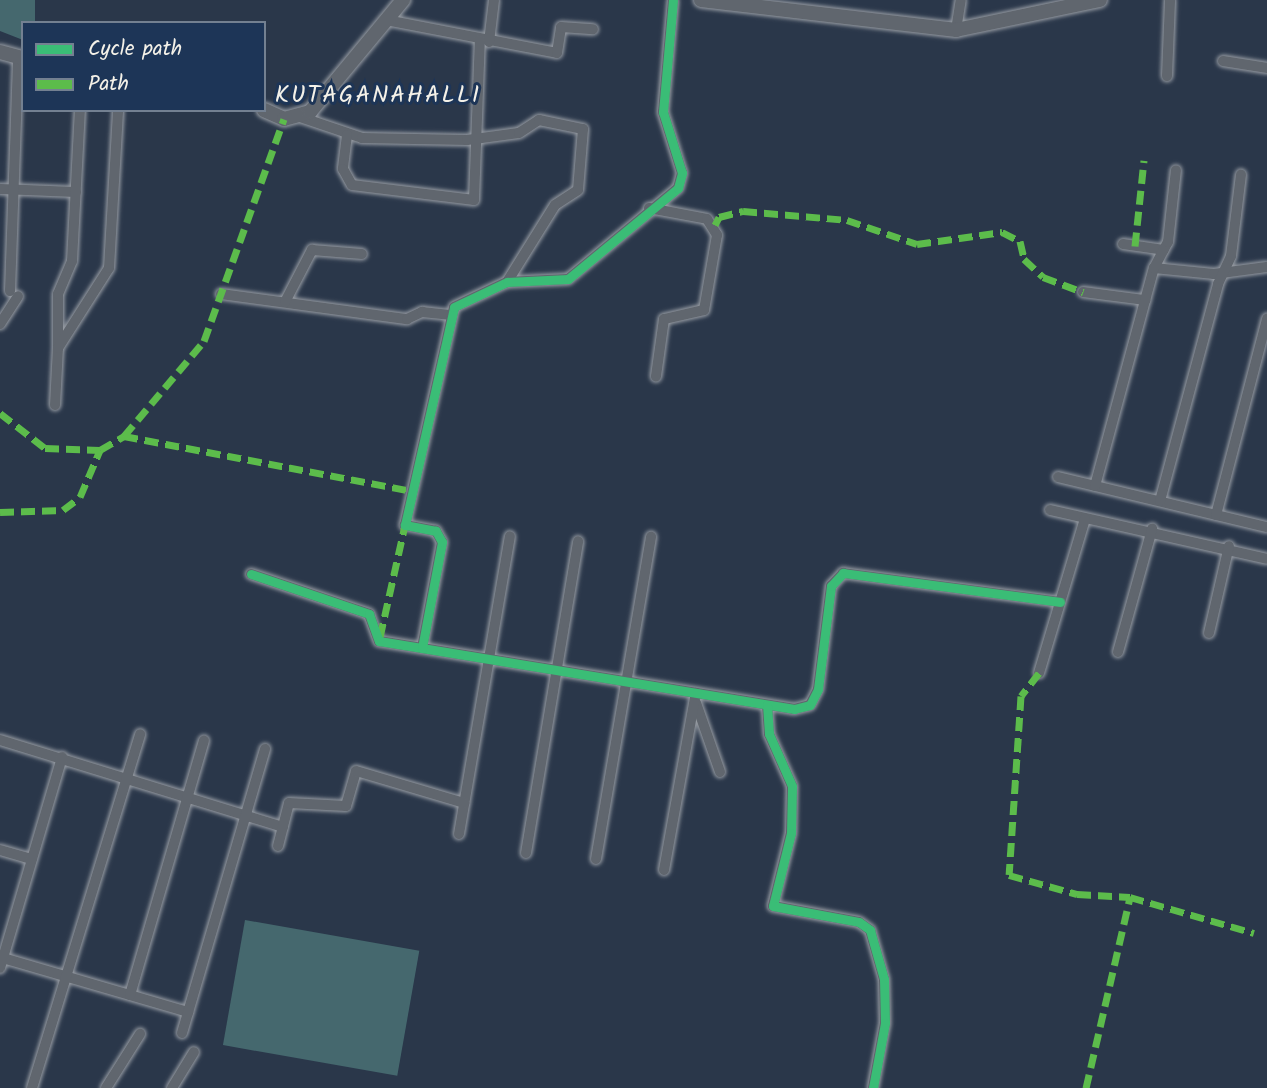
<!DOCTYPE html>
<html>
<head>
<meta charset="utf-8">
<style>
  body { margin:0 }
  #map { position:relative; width:1267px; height:1088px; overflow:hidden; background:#2a374a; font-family:Kalam,sans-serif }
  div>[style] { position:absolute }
  .green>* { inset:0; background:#45686e; transform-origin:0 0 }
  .roads { filter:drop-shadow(0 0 2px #979ca3) drop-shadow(0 0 2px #979ca3) }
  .street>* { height:10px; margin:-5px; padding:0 5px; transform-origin:5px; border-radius:5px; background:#60666e }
  .secondary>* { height:14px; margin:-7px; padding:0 7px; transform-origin:7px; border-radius:7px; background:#60666e }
  .quiet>* { height:7px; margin-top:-3.5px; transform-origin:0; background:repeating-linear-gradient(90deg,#5cbc4b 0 14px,transparent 0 21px) }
  .cycleway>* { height:9px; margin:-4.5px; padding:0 4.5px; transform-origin:4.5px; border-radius:4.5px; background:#3abd76 }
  span { translate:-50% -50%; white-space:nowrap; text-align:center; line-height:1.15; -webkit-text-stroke:6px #1d3557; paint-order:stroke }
  .quarter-label { font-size:24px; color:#f4f1e8; letter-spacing:2px }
  .legend { position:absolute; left:21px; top:21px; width:245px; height:91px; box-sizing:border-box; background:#1d3557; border:2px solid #738091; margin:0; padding:9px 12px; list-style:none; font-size:21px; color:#f4f1e8 }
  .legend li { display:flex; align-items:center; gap:14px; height:35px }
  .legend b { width:35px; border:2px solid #738091 }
</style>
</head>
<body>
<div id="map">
  <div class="green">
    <i style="clip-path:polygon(0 0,35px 0,35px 23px,23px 23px,23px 40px,0 31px)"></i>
    <i style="left:245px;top:920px;width:177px;height:127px;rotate:10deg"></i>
  </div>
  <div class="roads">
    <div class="street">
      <i style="left:386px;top:20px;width:174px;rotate:10.9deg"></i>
      <i style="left:557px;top:53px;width:26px;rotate:-81deg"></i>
      <i style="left:561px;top:27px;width:32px;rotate:4deg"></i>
      <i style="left:956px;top:30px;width:30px;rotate:-81deg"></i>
      <i style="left:489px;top:42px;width:42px;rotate:-83.2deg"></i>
      <i style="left:1223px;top:61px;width:45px;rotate:9deg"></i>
      <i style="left:1167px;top:76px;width:76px;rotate:-87.7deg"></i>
      <i style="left:300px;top:117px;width:65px;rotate:18.7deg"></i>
      <i style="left:362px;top:138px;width:105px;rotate:1.1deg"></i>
      <i style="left:467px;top:140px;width:52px;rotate:-7.7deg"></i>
      <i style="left:519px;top:133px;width:24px;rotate:-33deg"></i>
      <i style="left:539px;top:120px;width:45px;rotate:11.6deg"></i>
      <i style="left:583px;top:129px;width:61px;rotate:94.7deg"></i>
      <i style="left:578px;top:190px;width:27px;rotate:147deg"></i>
      <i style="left:555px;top:205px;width:91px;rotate:121.9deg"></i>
      <i style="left:347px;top:135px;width:34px;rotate:97deg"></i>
      <i style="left:343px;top:169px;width:18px;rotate:61deg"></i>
      <i style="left:352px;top:185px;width:123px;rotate:7deg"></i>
      <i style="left:474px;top:200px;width:160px;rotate:-87.9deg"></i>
      <i style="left:0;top:189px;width:76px;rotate:2.3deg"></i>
      <i style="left:649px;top:208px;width:59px;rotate:10.7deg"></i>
      <i style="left:707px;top:219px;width:19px;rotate:58deg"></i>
      <i style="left:717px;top:235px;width:76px;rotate:99.8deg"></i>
      <i style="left:704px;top:310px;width:41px;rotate:167.3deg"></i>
      <i style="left:664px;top:319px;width:58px;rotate:98deg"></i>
      <i style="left:1123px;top:244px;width:41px;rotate:8.3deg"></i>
      <i style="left:1154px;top:268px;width:60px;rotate:5.7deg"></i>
      <i style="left:1214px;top:274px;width:53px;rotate:-7.5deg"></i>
      <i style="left:10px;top:291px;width:234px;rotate:-88deg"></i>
      <i style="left:1083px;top:292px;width:63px;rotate:7.4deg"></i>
      <i style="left:221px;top:294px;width:188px;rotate:7.7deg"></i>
      <i style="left:407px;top:319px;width:17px;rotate:-25deg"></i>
      <i style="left:422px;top:312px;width:30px;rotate:6deg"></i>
      <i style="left:285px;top:302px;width:59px;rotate:-62.6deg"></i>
      <i style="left:312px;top:250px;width:50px;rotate:4.6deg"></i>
      <i style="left:0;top:324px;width:33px;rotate:-57deg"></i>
      <i style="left:58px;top:348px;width:54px;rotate:-90deg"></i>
      <i style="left:58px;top:294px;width:36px;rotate:-67deg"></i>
      <i style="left:72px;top:261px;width:151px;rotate:-87deg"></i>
      <i style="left:55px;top:405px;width:57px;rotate:-87deg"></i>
      <i style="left:58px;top:348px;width:95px;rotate:-57.5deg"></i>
      <i style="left:109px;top:268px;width:158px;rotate:-86.7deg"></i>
      <i style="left:1058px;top:477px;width:215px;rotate:13.5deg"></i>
      <i style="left:1095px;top:486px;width:226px;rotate:-74.9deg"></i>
      <i style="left:1154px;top:268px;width:30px;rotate:-62deg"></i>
      <i style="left:1168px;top:242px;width:72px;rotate:-83.7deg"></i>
      <i style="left:1160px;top:501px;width:225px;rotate:-75deg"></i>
      <i style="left:1218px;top:284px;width:31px;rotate:-65deg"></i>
      <i style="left:1231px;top:256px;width:82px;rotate:-83deg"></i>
      <i style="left:1050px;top:510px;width:222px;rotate:12.7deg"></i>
      <i style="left:1216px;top:515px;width:203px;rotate:-75.4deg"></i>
      <i style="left:251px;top:574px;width:125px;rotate:18.7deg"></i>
      <i style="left:369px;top:614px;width:29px;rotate:70deg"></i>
      <i style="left:379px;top:641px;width:421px;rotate:9.3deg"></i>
      <i style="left:794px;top:709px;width:16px;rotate:-14deg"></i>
      <i style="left:810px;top:705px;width:18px;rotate:-63deg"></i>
      <i style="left:818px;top:689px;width:104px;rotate:-82.8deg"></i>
      <i style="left:831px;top:586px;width:18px;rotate:-47deg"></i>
      <i style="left:843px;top:573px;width:219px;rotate:7.6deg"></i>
      <i style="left:1209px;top:633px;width:89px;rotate:-77.1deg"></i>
      <i style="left:422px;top:648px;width:108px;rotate:-79.3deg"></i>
      <i style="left:442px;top:542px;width:13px;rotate:-119deg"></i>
      <i style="left:436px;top:531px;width:32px;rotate:-169deg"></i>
      <i style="left:405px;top:525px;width:223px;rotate:-77.3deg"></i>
      <i style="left:454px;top:307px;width:59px;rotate:-25.3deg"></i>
      <i style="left:507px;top:282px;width:61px;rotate:-2.8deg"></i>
      <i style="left:568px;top:279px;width:143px;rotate:-39.6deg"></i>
      <i style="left:678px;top:188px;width:16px;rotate:-75deg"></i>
      <i style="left:682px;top:173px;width:64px;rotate:-107.3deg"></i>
      <i style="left:663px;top:112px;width:112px;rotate:-84.9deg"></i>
      <i style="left:1118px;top:652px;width:128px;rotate:-74.5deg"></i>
      <i style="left:1039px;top:673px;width:161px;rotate:-73.4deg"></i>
      <i style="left:696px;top:703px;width:73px;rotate:70.8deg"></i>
      <i style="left:767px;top:705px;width:29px;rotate:86deg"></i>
      <i style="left:769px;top:734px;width:57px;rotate:66.1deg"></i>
      <i style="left:792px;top:786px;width:47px;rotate:91.2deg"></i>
      <i style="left:791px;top:833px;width:75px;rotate:103.9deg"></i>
      <i style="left:773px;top:906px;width:87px;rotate:10.5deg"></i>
      <i style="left:859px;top:922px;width:14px;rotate:36deg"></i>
      <i style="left:870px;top:930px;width:51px;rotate:74.1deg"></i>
      <i style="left:884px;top:979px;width:44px;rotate:88.7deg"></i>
      <i style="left:885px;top:1023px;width:66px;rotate:100.5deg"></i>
      <i style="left:0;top:740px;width:296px;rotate:17.1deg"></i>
      <i style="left:459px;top:834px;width:302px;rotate:-80.3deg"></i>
      <i style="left:278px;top:846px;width:44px;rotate:-75.7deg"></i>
      <i style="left:289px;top:803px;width:57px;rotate:3deg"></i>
      <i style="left:346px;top:806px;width:36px;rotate:-74deg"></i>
      <i style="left:356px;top:771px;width:113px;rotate:16.5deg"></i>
      <i style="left:0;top:850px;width:33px;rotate:16deg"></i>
      <i style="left:526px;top:853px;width:316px;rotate:-80.5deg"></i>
      <i style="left:596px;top:859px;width:327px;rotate:-80.3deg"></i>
      <i style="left:664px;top:870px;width:180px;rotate:-79.8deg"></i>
      <i style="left:3px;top:958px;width:193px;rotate:16.3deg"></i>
      <i style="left:0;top:968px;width:220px;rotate:-73.6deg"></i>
      <i style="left:130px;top:995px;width:265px;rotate:-73.8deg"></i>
      <i style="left:182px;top:1033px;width:296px;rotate:-73.7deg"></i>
      <i style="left:32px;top:1088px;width:370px;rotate:-73deg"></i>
      <i style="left:106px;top:1088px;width:64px;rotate:-57.8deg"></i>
      <i style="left:172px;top:1088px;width:42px;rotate:-58.6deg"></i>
    </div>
    <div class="secondary">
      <i style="left:701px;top:0;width:257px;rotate:6.7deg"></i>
      <i style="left:956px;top:30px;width:147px;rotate:-11.8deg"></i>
      <i style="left:0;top:52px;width:24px;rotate:15deg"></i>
      <i style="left:264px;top:110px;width:22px;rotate:24deg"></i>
      <i style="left:284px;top:119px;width:27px;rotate:-15deg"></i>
      <i style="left:310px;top:112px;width:146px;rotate:-50.3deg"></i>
    </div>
  </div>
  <div class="quiet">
    <i style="left:715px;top:225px;width:9px;rotate:-63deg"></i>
    <i style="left:719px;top:217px;width:25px;rotate:-14deg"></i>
    <i style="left:743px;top:211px;width:104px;rotate:4.9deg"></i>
    <i style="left:847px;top:220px;width:74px;rotate:18.9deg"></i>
    <i style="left:917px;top:244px;width:86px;rotate:-8deg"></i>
    <i style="left:1002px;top:232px;width:20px;rotate:27deg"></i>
    <i style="left:1020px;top:241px;width:18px;rotate:77deg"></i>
    <i style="left:1024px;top:259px;width:26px;rotate:43deg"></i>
    <i style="left:1043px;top:277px;width:43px;rotate:20.6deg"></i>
    <i style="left:1135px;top:246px;width:86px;rotate:-84deg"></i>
    <i style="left:0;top:413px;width:57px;rotate:37.9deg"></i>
    <i style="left:45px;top:448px;width:55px;rotate:2.1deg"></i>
    <i style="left:100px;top:450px;width:28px;rotate:-30deg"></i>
    <i style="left:124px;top:436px;width:294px;rotate:10.8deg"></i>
    <i style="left:124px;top:436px;width:124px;rotate:-49.9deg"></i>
    <i style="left:204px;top:341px;width:236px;rotate:-70.2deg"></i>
    <i style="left:0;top:512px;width:63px;rotate:-1.8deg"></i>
    <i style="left:63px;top:510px;width:21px;rotate:-37deg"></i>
    <i style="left:80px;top:497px;width:51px;rotate:-66.9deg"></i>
    <i style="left:380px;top:637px;width:115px;rotate:-77.4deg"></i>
    <i style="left:1039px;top:673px;width:29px;rotate:128deg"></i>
    <i style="left:1021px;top:696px;width:179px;rotate:93.8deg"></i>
    <i style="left:1009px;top:875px;width:71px;rotate:15.6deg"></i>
    <i style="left:1077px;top:894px;width:53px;rotate:3.2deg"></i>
    <i style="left:1130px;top:897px;width:129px;rotate:16.2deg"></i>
    <i style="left:1086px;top:1088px;width:196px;rotate:-77deg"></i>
  </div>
  <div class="cycleway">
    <i style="left:251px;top:574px;width:125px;rotate:18.7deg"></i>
    <i style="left:369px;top:614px;width:29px;rotate:70deg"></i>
    <i style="left:379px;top:641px;width:421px;rotate:9.3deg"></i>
    <i style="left:794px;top:709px;width:16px;rotate:-14deg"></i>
    <i style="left:810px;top:705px;width:18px;rotate:-63deg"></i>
    <i style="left:818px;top:689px;width:104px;rotate:-82.8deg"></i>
    <i style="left:831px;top:586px;width:18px;rotate:-47deg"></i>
    <i style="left:843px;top:573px;width:219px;rotate:7.6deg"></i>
    <i style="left:422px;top:648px;width:108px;rotate:-79.3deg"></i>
    <i style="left:442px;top:542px;width:13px;rotate:-119deg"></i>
    <i style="left:436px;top:531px;width:32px;rotate:-169deg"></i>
    <i style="left:405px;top:525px;width:223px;rotate:-77.3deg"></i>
    <i style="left:454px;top:307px;width:59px;rotate:-25.3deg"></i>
    <i style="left:507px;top:282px;width:61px;rotate:-2.8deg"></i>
    <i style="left:568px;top:279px;width:143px;rotate:-39.6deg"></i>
    <i style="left:678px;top:188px;width:16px;rotate:-75deg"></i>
    <i style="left:682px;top:173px;width:64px;rotate:-107.3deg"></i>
    <i style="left:663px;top:112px;width:112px;rotate:-84.9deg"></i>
    <i style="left:767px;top:705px;width:29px;rotate:86deg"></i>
    <i style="left:769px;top:734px;width:57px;rotate:66.1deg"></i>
    <i style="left:792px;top:786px;width:47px;rotate:91.2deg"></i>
    <i style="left:791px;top:833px;width:75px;rotate:103.9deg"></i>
    <i style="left:773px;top:906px;width:87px;rotate:10.5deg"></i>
    <i style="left:859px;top:922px;width:14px;rotate:36deg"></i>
    <i style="left:870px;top:930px;width:51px;rotate:74.1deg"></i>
    <i style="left:884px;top:979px;width:44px;rotate:88.7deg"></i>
    <i style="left:885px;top:1023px;width:66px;rotate:100.5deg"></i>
  </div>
  <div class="quarter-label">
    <span style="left:378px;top:96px">KUTAGANAHALLI</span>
  </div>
  <ul class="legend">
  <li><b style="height:9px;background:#3abd76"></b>Cycle path</li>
  <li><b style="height:9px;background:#5cbc4b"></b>Path</li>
  </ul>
</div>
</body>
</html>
